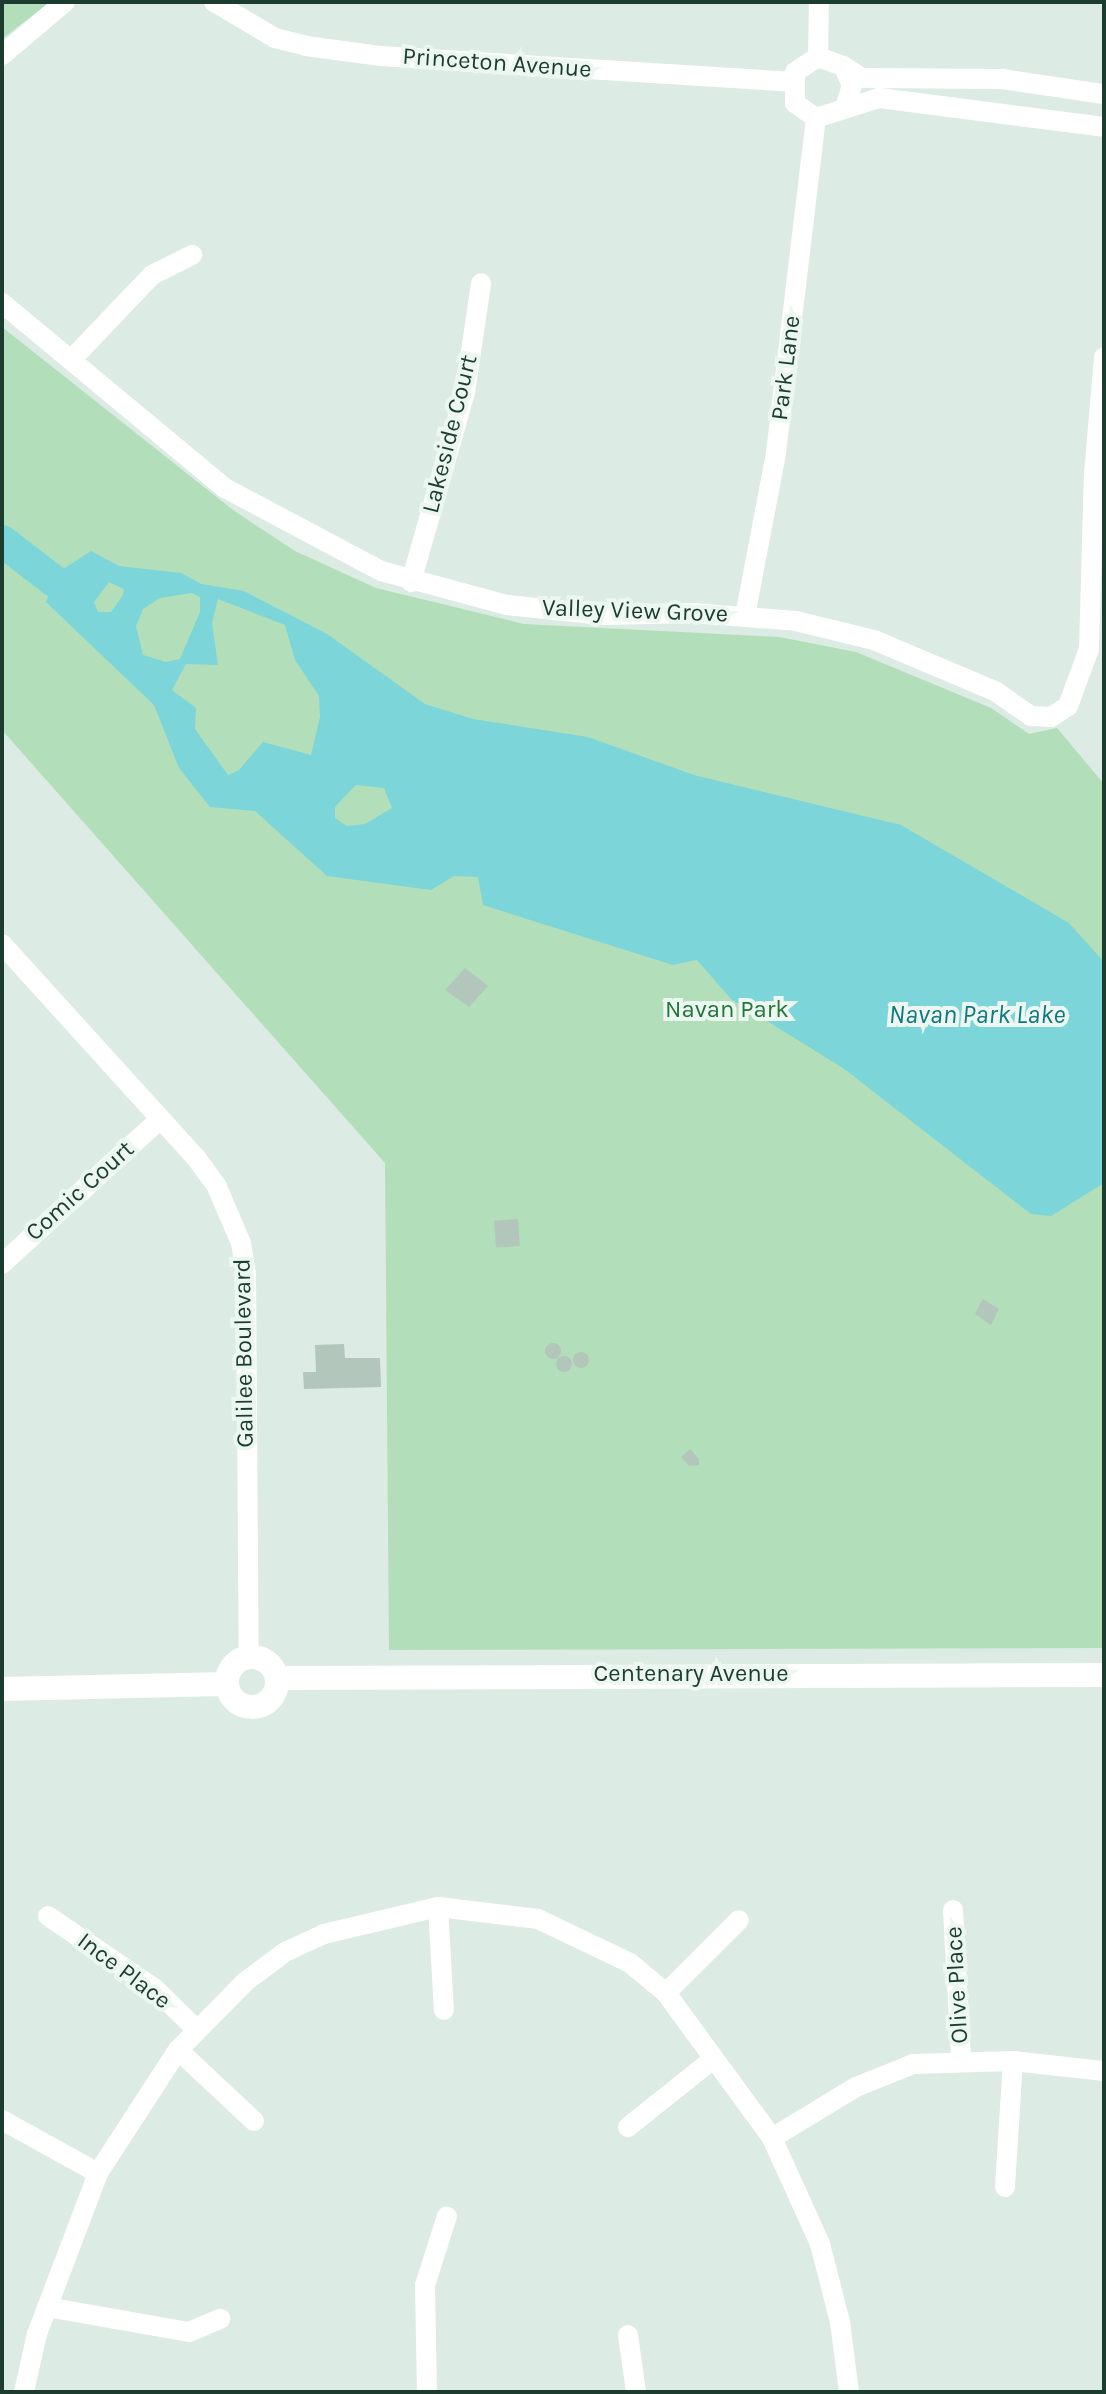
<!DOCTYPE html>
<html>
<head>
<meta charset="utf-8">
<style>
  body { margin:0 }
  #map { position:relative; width:1106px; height:2394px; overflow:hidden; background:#dcebe3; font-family:Karla,sans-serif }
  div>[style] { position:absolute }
  .green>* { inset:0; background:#b2dfb9 }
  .water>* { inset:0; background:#7cd5d8 }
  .river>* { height:32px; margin:-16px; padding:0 16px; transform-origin:16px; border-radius:16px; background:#7cd5d8 }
  .building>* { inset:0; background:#b2c6bb; transform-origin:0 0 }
  .round { border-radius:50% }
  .street>* { height:20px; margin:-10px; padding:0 10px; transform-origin:10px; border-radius:10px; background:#fff }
  .secondary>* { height:24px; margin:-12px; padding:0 12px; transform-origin:12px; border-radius:12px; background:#fff }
  .secondary>.ring { margin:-12px; padding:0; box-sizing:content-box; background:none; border:24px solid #fff; border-radius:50% }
  span { translate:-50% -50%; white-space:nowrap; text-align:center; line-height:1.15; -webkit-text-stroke:8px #edf7f1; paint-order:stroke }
  .street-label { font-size:24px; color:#1d3c30 }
  .park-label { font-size:24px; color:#227739 }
  .water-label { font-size:26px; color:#10797e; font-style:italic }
  .frame { position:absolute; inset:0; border:4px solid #1d3c30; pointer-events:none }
</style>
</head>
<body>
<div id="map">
  <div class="green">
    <i style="clip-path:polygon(2px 2px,50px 2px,2px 39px)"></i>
    <i style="clip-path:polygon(2px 327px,233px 510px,295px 551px,376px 588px,524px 624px,779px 637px,856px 652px,991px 708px,1029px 734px,1057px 728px,1104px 784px,1104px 1648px,389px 1650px,385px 1163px,2px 730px)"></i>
  </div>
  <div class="water">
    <i style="clip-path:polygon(evenodd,91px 551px,119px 566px,181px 573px,201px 584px,244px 591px,327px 634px,425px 704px,473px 719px,588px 737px,694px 775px,901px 825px,1069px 923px,1104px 962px,1104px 1183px,1051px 1216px,1031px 1214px,843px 1068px,731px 999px,697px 960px,673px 965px,483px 905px,478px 877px,454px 876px,431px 890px,327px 876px,255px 811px,210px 807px,179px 768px,154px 705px,46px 602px,57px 573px,91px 551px,109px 582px,124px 589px,123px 595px,111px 612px,98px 612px,94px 602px,109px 582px,91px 551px,192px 593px,200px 597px,200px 612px,180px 659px,166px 662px,143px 655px,136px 626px,143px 609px,160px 598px,192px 593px,91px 551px,218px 599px,285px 625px,295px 660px,319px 696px,320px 717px,311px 755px,263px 742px,239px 770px,228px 775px,195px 729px,196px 708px,172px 690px,186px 664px,218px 665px,212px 623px,218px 599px,91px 551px,356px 785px,384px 788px,392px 808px,365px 824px,347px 826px,335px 818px,335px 807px,356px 785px)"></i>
  </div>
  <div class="river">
    <i style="left:2px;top:541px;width:66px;rotate:37.6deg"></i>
  </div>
  <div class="building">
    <i style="clip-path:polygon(465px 968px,488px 986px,469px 1007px,445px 990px)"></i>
    <i style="left:518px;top:1219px;width:27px;height:24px;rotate:86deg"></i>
    <i style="clip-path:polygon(983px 1299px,999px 1309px,991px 1325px,975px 1314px)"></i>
    <i class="round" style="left:545px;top:1343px;width:16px;height:16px"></i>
    <i style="clip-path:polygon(344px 1344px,345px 1358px,380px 1358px,381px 1387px,304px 1389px,303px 1372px,316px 1372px,315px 1345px)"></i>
    <i class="round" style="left:573px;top:1352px;width:16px;height:16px"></i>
    <i class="round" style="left:556px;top:1356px;width:16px;height:16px"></i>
    <i style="clip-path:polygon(690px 1449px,699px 1459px,699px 1465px,689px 1466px,681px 1457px)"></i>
  </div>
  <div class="street">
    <i style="left:214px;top:2px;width:71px;rotate:30.5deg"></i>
    <i style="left:275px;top:38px;width:32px;rotate:14deg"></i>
    <i style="left:306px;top:46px;width:76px;rotate:7.6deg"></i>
    <i style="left:381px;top:56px;width:411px;rotate:3.6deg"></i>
    <i style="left:2px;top:55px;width:82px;rotate:-40.1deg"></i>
    <i style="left:818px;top:57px;width:55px;rotate:-89deg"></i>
    <i style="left:843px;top:66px;width:22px;rotate:32deg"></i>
    <i style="left:862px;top:78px;width:140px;rotate:0.4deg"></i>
    <i style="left:1002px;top:79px;width:103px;rotate:8.4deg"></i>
    <i style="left:845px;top:108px;width:24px;rotate:-73deg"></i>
    <i style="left:852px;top:85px;width:21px;rotate:-115deg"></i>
    <i style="left:843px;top:66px;width:27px;rotate:-160deg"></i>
    <i style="left:818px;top:57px;width:27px;rotate:147deg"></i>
    <i style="left:795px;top:72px;width:31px;rotate:90deg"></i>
    <i style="left:795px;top:103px;width:26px;rotate:36deg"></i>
    <i style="left:816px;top:118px;width:66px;rotate:-17.6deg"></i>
    <i style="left:879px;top:98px;width:227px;rotate:7.3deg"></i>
    <i style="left:2px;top:303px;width:290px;rotate:39.7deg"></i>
    <i style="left:225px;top:488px;width:177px;rotate:28deg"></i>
    <i style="left:381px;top:571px;width:131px;rotate:15.1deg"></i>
    <i style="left:507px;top:605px;width:97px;rotate:5.9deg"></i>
    <i style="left:603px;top:615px;width:90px;rotate:-1.3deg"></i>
    <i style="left:693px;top:613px;width:103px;rotate:4.4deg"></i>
    <i style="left:796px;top:621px;width:80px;rotate:13.7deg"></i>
    <i style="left:874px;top:640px;width:131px;rotate:22.9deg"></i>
    <i style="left:995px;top:691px;width:44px;rotate:34.8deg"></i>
    <i style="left:1031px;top:716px;width:20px;rotate:3deg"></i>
    <i style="left:1051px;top:717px;width:20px;rotate:-33deg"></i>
    <i style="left:1068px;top:706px;width:61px;rotate:-69.8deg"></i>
    <i style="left:1089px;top:649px;width:175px;rotate:-88.4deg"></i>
    <i style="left:1094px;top:474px;width:117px;rotate:-85.1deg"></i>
    <i style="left:71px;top:360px;width:117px;rotate:-46.4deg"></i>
    <i style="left:152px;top:275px;width:45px;rotate:-26.6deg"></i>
    <i style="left:411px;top:582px;width:198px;rotate:-74.1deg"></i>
    <i style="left:465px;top:392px;width:110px;rotate:-81.6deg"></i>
    <i style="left:745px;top:616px;width:166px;rotate:-79.2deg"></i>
    <i style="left:776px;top:453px;width:337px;rotate:-83.2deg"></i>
    <i style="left:2px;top:944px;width:290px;rotate:47.8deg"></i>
    <i style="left:197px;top:1159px;width:34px;rotate:54deg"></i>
    <i style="left:217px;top:1187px;width:61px;rotate:66.8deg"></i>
    <i style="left:241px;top:1243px;width:30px;rotate:81deg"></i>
    <i style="left:246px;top:1273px;width:384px;rotate:89.6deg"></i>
    <i style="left:2px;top:1264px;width:214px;rotate:-42.5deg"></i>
    <i style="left:438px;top:1907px;width:103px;rotate:86.7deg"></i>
    <i style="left:953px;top:1910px;width:149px;rotate:86.9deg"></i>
    <i style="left:48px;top:1916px;width:128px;rotate:34.2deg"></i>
    <i style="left:154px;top:1988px;width:59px;rotate:44.3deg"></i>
    <i style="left:666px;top:1993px;width:103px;rotate:-45deg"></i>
    <i style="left:178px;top:2050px;width:104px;rotate:43.1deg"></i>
    <i style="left:2px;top:2120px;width:110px;rotate:28.9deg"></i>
    <i style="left:628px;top:2127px;width:107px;rotate:-38.6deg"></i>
    <i style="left:772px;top:2138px;width:98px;rotate:-31.3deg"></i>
    <i style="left:856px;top:2087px;width:61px;rotate:-22deg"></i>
    <i style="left:913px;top:2064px;width:100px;rotate:-1.7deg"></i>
    <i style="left:1013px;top:2061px;width:92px;rotate:6.3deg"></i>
    <i style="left:1005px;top:2187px;width:126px;rotate:-86.4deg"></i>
    <i style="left:47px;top:2307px;width:144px;rotate:10deg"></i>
    <i style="left:189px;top:2332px;width:34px;rotate:-23deg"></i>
    <i style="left:628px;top:2335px;width:58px;rotate:82deg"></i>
    <i style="left:24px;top:2392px;width:59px;rotate:-77.4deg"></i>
    <i style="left:37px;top:2334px;width:172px;rotate:-69.2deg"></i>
    <i style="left:98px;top:2173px;width:147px;rotate:-57deg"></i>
    <i style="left:178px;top:2050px;width:95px;rotate:-45.4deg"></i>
    <i style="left:245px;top:1982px;width:50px;rotate:-36.9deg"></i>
    <i style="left:285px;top:1952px;width:43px;rotate:-24.8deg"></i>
    <i style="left:324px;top:1934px;width:117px;rotate:-13.3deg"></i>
    <i style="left:438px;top:1907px;width:101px;rotate:6.8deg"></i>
    <i style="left:538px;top:1919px;width:102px;rotate:25.6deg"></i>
    <i style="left:630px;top:1963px;width:47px;rotate:39.8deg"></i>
    <i style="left:666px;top:1993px;width:180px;rotate:53.8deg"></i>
    <i style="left:772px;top:2138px;width:116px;rotate:65.6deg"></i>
    <i style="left:820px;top:2244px;width:81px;rotate:75.6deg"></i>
    <i style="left:840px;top:2322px;width:71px;rotate:82.7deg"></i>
    <i style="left:427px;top:2392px;width:107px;rotate:-91.1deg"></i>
    <i style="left:425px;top:2285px;width:72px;rotate:-72.3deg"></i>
  </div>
  <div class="secondary">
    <i class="ring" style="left:227px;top:1657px;width:26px;height:26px"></i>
    <i style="left:277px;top:1678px;width:827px;rotate:-0.21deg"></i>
    <i style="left:2px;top:1689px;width:224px;rotate:-1.3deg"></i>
  </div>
  <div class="street-label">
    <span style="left:497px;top:63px;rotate:4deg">Princeton Avenue</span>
    <span style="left:786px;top:368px;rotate:-83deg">Park Lane</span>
    <span style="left:450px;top:434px;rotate:-76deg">Lakeside Court</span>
    <span style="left:635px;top:611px;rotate:2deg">Valley View Grove</span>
    <span style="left:80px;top:1191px;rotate:-42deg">Comic Court</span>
    <span style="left:244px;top:1353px;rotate:-91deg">Galilee Boulevard</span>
    <span style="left:691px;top:1674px">Centenary Avenue</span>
    <span style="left:124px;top:1971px;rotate:37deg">Ince Place</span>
    <span style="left:957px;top:1985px;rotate:-93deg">Olive Place</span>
  </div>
  <div class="park-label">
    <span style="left:727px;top:1010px">Navan Park</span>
  </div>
  <div class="water-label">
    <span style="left:977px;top:1015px">Navan Park Lake</span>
  </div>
  <div class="frame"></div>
</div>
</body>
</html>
